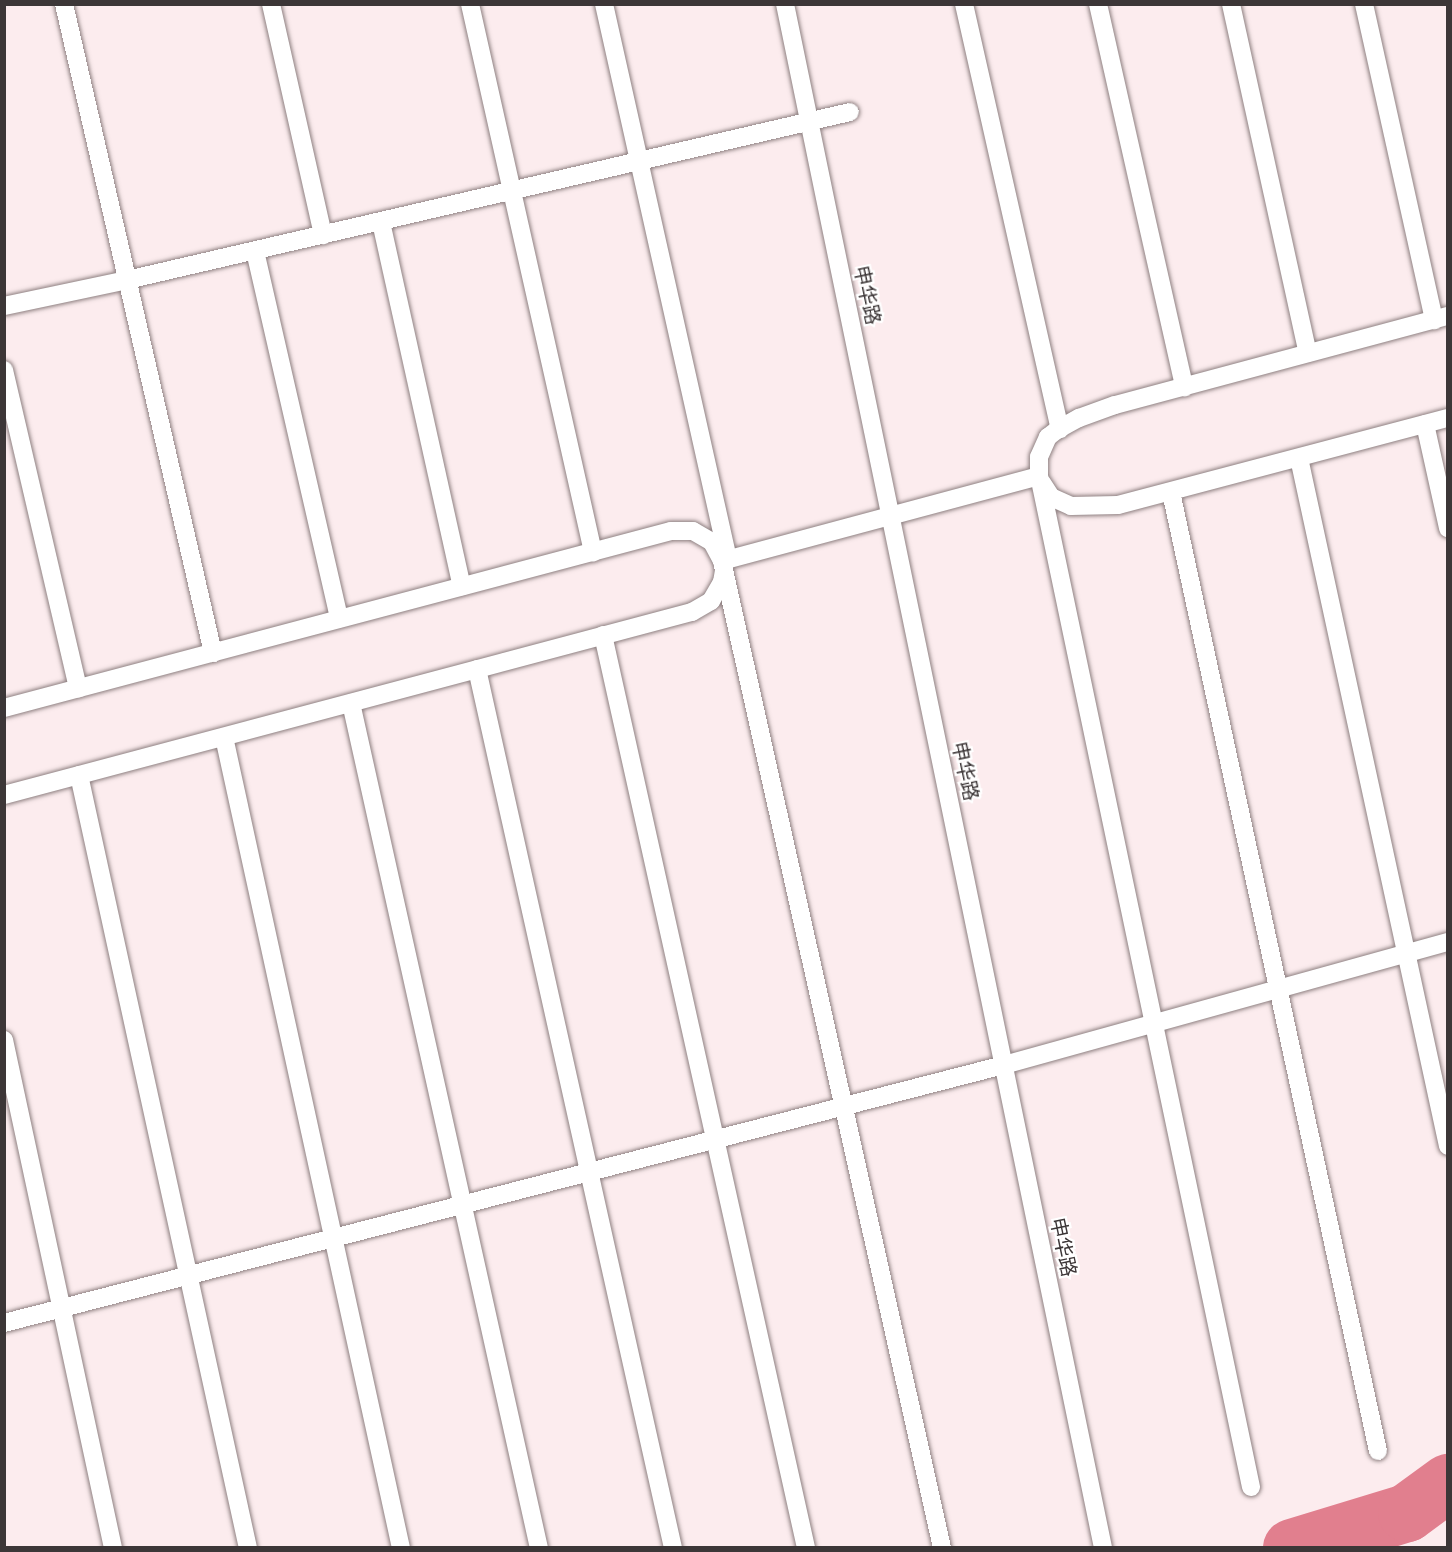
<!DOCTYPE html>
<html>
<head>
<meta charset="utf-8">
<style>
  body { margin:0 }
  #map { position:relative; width:1452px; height:1552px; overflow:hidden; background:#fcecee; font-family:Lato,"Noto Sans SC",sans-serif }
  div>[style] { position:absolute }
  .river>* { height:58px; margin:-29px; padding:0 29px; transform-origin:29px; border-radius:29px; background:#e17f8e }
  .roads { filter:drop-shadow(0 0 2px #8e8081) drop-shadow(0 0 2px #8e8081) }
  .lane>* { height:18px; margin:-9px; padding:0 9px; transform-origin:9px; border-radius:9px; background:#fff }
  span { translate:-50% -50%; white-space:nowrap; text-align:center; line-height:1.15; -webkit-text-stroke:4.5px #fff; paint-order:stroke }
  .street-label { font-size:20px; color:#3c3637 }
  .frame { position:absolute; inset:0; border:6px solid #3c3637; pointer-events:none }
</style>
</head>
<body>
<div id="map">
  <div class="river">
    <i style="left:1292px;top:1548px;width:120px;rotate:-16.9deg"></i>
    <i style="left:1407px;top:1513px;width:51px;rotate:-36.2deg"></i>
  </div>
  <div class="roads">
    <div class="lane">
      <i style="left:64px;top:4px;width:666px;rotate:77.07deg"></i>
      <i style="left:271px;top:4px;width:237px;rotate:77.3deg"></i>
      <i style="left:470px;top:4px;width:562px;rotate:77.35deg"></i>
      <i style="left:604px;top:4px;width:569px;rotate:77.41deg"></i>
      <i style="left:785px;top:4px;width:1576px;rotate:78.36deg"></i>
      <i style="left:964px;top:4px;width:436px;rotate:77.3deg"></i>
      <i style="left:1098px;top:4px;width:393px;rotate:77.3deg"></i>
      <i style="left:1231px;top:4px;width:357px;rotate:77.6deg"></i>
      <i style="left:1364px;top:4px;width:324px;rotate:77.5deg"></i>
      <i style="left:381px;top:222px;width:373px;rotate:77.5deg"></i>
      <i style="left:255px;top:251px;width:377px;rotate:77.1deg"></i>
      <i style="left:4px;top:306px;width:126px;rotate:-11.9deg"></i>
      <i style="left:127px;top:280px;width:742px;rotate:-13.08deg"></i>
      <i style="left:4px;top:370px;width:327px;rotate:76.9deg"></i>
      <i style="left:1425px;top:424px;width:107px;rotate:77.5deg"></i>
      <i style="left:1299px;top:458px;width:704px;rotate:77.78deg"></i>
      <i style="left:1042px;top:483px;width:17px;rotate:57deg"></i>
      <i style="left:1051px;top:497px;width:22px;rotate:24deg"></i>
      <i style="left:1071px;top:506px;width:47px;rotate:-1.2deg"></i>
      <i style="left:1118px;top:505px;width:341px;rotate:-14.8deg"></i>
      <i style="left:1171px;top:492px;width:981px;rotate:77.82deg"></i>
      <i style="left:722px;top:561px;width:328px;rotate:-15deg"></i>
      <i style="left:603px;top:635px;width:935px;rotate:77.46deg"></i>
      <i style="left:477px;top:669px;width:901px;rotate:77.43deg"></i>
      <i style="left:351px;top:703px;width:866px;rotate:77.46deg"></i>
      <i style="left:4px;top:708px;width:690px;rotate:-14.86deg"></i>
      <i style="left:671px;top:531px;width:22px"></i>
      <i style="left:693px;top:531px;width:22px;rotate:30deg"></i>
      <i style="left:712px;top:542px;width:21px;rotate:62deg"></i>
      <i style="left:722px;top:561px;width:1011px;rotate:77.43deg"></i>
      <i style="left:224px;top:737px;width:830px;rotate:77.69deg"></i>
      <i style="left:79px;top:775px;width:791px;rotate:77.67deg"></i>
      <i style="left:4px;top:795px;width:712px;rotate:-14.9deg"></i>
      <i style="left:692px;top:612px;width:22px;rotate:-30deg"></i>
      <i style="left:711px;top:601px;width:22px;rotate:-60deg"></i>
      <i style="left:722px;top:582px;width:11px;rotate:-80deg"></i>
      <i style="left:4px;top:1040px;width:520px;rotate:77.89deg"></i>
      <i style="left:4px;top:1323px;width:1033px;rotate:-14.47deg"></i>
      <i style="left:1004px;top:1065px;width:461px;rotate:-15.5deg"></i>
      <i style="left:1251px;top:1487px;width:1033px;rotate:-101.84deg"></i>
      <i style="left:1039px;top:476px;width:19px;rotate:-90deg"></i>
      <i style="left:1039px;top:457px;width:22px;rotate:-66deg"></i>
      <i style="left:1048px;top:437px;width:11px;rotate:-38deg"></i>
      <i style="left:1057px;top:430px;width:25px;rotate:-29deg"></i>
      <i style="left:1079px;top:418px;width:38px;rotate:-20deg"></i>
      <i style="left:1115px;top:405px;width:345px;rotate:-15deg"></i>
    </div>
  </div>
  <div class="street-label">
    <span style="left:868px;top:295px;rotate:78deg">申华路</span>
    <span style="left:966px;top:771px;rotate:78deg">申华路</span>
    <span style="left:1064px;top:1247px;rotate:78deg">申华路</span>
  </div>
  <div class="frame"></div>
</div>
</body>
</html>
